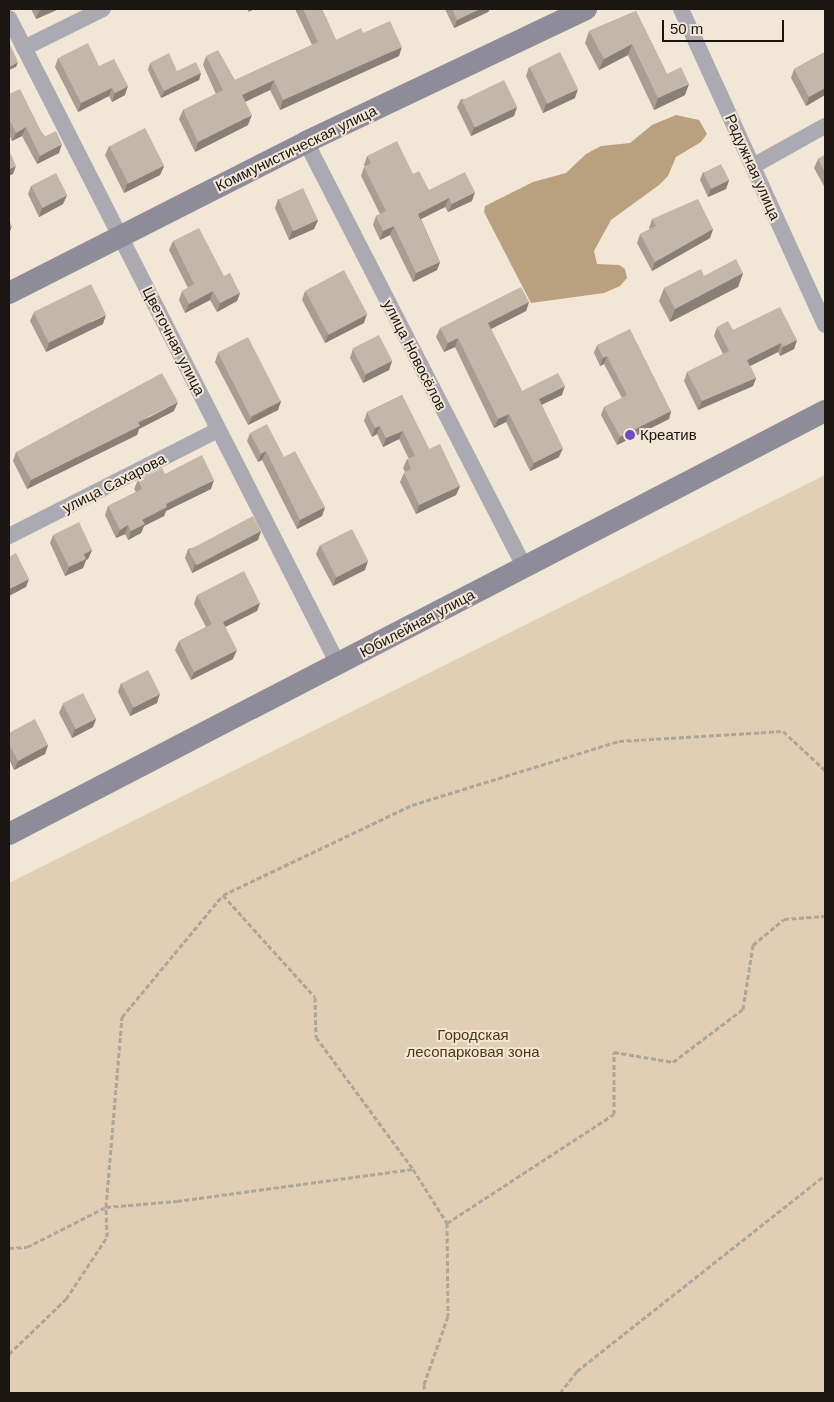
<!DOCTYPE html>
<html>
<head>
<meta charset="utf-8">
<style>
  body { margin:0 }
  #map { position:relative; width:834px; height:1402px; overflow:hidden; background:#f2e6d7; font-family:Helvetica,sans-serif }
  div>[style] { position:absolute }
  .green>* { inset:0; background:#e2ceb4 }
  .forest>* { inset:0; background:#b9a07f }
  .path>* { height:3px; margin-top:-1.5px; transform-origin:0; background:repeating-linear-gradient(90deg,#afa69a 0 5px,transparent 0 7.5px) }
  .street>* { height:16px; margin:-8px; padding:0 8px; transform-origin:8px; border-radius:8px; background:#abaab2 }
  .secondary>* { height:22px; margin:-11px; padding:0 11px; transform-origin:11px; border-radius:11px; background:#8d8c98 }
  .wall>* { inset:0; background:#a79d90 }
  .shaded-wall>* { inset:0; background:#888076 }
  .building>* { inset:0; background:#c2b7a8; transform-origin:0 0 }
  .dots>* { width:14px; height:14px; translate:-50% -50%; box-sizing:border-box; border:2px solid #f2e6d7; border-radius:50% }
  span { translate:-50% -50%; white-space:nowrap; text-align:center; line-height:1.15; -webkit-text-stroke:4px #f2e6d7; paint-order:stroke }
  .street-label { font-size:15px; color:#1b1611 }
  .poi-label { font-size:15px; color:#1b1611 }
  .left { translate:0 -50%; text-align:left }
  .park-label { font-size:15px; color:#52370d }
  .frame { position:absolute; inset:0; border:10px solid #1b1611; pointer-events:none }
  .scale { position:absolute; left:662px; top:20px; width:122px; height:22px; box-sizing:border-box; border:2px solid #1b1611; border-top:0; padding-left:6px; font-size:15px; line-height:18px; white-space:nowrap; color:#1b1611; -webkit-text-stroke:4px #f2e6d7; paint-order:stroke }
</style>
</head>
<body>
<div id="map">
  <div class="green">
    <i style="clip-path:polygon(825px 475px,825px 1393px,9px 1393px,9px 883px)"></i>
  </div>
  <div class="forest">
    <i style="clip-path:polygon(676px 115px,699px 120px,707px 134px,701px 142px,676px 157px,668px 176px,659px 185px,611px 220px,594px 251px,597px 264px,619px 265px,625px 269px,627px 278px,620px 286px,604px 293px,531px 303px,484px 212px,485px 206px,533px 182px,566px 173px,586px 154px,601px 146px,630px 143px,652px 125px)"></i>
  </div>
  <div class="path">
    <i style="left:223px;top:895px;width:137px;rotate:48deg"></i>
    <i style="left:315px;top:997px;width:40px;rotate:88.6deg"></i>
    <i style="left:316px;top:1037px;width:164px;rotate:53.7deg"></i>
    <i style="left:413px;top:1169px;width:64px;rotate:57.8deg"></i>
    <i style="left:447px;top:1223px;width:93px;rotate:89.4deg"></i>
    <i style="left:448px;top:1316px;width:72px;rotate:109.4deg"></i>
    <i style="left:424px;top:1384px;width:9px;rotate:84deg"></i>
    <i style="left:447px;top:1223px;width:199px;rotate:-33.1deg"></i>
    <i style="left:614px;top:1114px;width:62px;rotate:-90deg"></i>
    <i style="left:614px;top:1052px;width:60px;rotate:9.6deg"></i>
    <i style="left:673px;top:1062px;width:88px;rotate:-37.1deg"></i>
    <i style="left:743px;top:1009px;width:65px;rotate:-81.1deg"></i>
    <i style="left:753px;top:945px;width:40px;rotate:-40deg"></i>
    <i style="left:784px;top:919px;width:41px;rotate:-4.2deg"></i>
    <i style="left:9px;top:1248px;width:18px;rotate:-3deg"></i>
    <i style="left:27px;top:1247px;width:89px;rotate:-26.9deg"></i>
    <i style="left:106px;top:1207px;width:191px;rotate:-85.2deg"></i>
    <i style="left:122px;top:1017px;width:158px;rotate:-50.4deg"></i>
    <i style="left:223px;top:895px;width:209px;rotate:-25.5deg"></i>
    <i style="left:412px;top:805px;width:217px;rotate:-17.2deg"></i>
    <i style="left:619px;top:741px;width:164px;rotate:-3.5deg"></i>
    <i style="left:783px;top:731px;width:57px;rotate:42.9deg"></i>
    <i style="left:9px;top:1354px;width:79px;rotate:-44deg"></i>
    <i style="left:66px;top:1299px;width:74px;rotate:-56.5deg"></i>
    <i style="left:107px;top:1237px;width:30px;rotate:-92deg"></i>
    <i style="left:106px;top:1207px;width:71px;rotate:-4.8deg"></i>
    <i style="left:177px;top:1201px;width:238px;rotate:-7.7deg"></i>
    <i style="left:560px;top:1393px;width:28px;rotate:-52deg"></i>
    <i style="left:577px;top:1371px;width:316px;rotate:-38.3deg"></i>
  </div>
  <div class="street">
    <i style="left:681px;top:9px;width:347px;rotate:65.5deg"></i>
    <i style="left:9px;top:18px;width:725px;rotate:63.01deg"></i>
    <i style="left:24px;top:48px;width:88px;rotate:-26.3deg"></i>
    <i style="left:306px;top:142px;width:478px;rotate:62.8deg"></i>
    <i style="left:753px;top:166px;width:82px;rotate:-29.1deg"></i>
    <i style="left:9px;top:536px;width:234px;rotate:-26.9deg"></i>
  </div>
  <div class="secondary">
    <i style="left:9px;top:293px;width:333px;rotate:-26.9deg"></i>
    <i style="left:306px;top:142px;width:310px;rotate:-25.4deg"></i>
    <i style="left:9px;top:834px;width:919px;rotate:-27.4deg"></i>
  </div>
  <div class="wall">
    <i style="clip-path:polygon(31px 9px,59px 9px,36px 19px)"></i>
    <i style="clip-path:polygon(295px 9px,322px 9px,336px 40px,363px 33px,399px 56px,280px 110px,270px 90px,245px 101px,248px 125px,195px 152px,179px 119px,183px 110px,216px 94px,203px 65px,206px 56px,235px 80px,312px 45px)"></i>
    <i style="clip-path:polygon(445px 9px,490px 9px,488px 12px,454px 28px)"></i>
    <i style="clip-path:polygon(636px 11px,667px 74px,685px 95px,654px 110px,628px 55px,599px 70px,585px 43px,589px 31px)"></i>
    <i style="clip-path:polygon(825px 52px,825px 95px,806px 106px,791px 78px,794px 69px)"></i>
    <i style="clip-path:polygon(58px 58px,99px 66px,125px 95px,112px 102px,109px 96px,78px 112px,55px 67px)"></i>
    <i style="clip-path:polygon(150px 63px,177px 71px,201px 73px,199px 80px,161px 98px,148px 70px)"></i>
    <i style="clip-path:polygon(529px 67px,575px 98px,543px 113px,526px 76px)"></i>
    <i style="clip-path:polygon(9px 94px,59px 153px,37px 164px,22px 136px,12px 141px,9px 134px)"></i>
    <i style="clip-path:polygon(461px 99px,517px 107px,514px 116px,471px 136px,457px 107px)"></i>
    <i style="clip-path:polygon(109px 146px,164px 166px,160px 175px,124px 193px,105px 155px)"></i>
    <i style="clip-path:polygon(825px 155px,825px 188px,814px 168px,818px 159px)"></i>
    <i style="clip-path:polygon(367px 156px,413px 174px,429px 190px,472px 201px,448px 212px,445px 207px,421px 219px,440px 262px,437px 270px,413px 282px,390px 235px,380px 240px,373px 225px,376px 216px,380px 214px,361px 176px,364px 167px,365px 167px,364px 165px)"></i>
    <i style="clip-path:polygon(703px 172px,729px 180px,726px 189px,708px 197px,700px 180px)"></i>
    <i style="clip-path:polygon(31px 186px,67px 195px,63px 204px,39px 217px,28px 194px)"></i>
    <i style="clip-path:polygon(278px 199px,318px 220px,314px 229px,289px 240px,275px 208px)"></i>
    <i style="clip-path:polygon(652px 219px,713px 229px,710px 238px,652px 271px,637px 243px,640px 234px,650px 229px,649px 228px)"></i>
    <i style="clip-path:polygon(173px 241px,224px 276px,240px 293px,237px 301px,217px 312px,210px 300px,185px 313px,179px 300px,182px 291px,188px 288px,169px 250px)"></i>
    <i style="clip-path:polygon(743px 273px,738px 287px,670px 322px,659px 301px,664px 288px,704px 276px)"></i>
    <i style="clip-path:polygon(305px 291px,364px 323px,325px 343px,302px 300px)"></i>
    <i style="clip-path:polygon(529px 302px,526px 311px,491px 329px,522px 391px,562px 395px,541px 405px,559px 457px,530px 471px,506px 422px,494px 428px,455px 347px,444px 352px,436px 337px,440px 328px)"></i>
    <i style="clip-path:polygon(34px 312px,103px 324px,46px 352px,30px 321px)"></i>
    <i style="clip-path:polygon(717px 327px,733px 330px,797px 340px,794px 349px,780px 356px,778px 352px,750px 366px,756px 378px,753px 386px,698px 410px,684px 381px,687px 372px,723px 354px,714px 336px)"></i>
    <i style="clip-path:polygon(597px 345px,671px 411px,669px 419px,617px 445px,601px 415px,604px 407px,622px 398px,604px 364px,600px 366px,594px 353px)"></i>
    <i style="clip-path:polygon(353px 349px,392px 361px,389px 370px,363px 383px,350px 358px)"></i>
    <i style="clip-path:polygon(218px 353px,281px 401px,278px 410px,248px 425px,215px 362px)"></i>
    <i style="clip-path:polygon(402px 395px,429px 449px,460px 486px,456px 495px,416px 514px,400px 482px,404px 473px,405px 472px,403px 468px,407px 459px,409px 459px,399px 439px,383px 447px,377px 434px,372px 437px,364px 421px,367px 412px)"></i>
    <i style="clip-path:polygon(174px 411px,139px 429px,137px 435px,27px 489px,13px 461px,16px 452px)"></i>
    <i style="clip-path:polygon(250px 433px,325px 507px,322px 516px,297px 529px,262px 460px,258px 462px,247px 441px)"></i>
    <i style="clip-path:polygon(165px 474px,211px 489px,166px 511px,164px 516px,144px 526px,141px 533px,128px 540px,125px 534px,116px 538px,105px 515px,108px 506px,136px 492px,134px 489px,138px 480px)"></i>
    <i style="clip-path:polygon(261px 531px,258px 540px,192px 573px,185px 558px,188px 549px)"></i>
    <i style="clip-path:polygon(53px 535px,92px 550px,88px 559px,86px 560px,83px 568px,65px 576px,50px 543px)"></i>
    <i style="clip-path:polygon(320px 545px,365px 570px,333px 586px,316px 554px)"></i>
    <i style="clip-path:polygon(197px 595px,260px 603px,257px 611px,225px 627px,233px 659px,191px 680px,175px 650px,179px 641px,206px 627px,194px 604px)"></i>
    <i style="clip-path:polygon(121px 683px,157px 703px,130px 716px,118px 692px)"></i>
    <i style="clip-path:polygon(63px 704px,96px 719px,93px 727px,72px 738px,59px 713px)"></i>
    <i style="clip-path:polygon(9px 733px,48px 745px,45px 754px,14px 770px,9px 759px)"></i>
  </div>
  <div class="shaded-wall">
    <i style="clip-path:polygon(43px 9px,59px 9px,36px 19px,39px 11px)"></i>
    <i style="clip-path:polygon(249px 9px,255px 9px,248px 12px)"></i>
    <i style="clip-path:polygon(480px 9px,490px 9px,488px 12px,454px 28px,457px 20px)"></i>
    <i style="clip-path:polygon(632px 44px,628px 55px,599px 70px,604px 59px)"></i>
    <i style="clip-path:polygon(402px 47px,399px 56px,280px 110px,283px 100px)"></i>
    <i style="clip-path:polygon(18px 62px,16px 67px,9px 70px,9px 67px)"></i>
    <i style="clip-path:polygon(201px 73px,199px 80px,161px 98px,164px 91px)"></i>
    <i style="clip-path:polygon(274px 80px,270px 90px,239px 105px,242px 95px)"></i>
    <i style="clip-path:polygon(689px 84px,685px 95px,654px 110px,658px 98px)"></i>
    <i style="clip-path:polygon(128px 86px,125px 95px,112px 102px,115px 93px)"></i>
    <i style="clip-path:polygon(112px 88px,109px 96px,78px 112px,81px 103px)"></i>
    <i style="clip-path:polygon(825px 88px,825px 95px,806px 106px,809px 97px)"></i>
    <i style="clip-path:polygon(578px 89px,575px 98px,543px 113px,546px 104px)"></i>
    <i style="clip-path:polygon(517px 107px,514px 116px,471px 136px,474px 127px)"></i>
    <i style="clip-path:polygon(252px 115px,248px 125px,195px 152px,198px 142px)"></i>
    <i style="clip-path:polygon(26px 127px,22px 136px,12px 141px,16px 133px)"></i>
    <i style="clip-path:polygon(62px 144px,59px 153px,37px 164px,40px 156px)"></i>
    <i style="clip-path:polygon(16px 166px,13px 174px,9px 176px,9px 169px)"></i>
    <i style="clip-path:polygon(164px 166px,160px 175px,124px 193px,127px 184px)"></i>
    <i style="clip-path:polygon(729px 180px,726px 189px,708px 197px,711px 188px)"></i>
    <i style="clip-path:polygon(475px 192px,472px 201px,448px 212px,452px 204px)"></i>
    <i style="clip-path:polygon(67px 195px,63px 204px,39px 217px,42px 208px)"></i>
    <i style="clip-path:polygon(449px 198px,445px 207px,415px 222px,418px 214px)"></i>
    <i style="clip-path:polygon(318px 220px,314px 229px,289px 240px,292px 231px)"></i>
    <i style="clip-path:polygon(12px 226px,9px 234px,9px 228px)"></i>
    <i style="clip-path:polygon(394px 226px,390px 235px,380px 240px,383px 231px)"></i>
    <i style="clip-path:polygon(713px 229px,710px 238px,652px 271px,655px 262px)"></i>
    <i style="clip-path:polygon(440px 262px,437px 270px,413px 282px,416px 273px)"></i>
    <i style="clip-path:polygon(743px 273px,738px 287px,670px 322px,675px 309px)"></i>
    <i style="clip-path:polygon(213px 291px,210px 300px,185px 313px,189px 304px)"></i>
    <i style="clip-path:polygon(240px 293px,237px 301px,217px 312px,220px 303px)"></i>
    <i style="clip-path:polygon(529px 302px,526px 311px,485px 332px,488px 323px)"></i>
    <i style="clip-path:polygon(367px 314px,364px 323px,325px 343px,328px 334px)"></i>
    <i style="clip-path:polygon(106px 315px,103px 324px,46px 352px,49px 343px)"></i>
    <i style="clip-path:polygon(458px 338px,455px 347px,444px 352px,448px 343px)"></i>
    <i style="clip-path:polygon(797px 340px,794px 349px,780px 356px,783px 347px)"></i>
    <i style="clip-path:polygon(781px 343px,778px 352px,744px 369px,747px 360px)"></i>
    <i style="clip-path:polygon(607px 356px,604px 364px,600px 366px,603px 358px)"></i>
    <i style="clip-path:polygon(392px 361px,389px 370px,363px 383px,366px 374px)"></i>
    <i style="clip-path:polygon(756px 378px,753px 386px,698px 410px,702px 401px)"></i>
    <i style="clip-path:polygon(565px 386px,562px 395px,535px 408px,539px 399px)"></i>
    <i style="clip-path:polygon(281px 401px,278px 410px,248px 425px,252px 417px)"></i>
    <i style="clip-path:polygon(178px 402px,174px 411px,139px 429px,137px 435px,27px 489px,31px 480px)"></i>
    <i style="clip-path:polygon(671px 411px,669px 419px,617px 445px,620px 437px)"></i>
    <i style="clip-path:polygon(509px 414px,506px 422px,494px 428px,498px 419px)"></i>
    <i style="clip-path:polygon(380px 426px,377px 434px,372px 437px,375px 428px)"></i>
    <i style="clip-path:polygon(403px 431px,399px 439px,383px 447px,386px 438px)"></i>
    <i style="clip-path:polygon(563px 448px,559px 457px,530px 471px,534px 463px)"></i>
    <i style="clip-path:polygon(266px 451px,262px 460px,258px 462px,261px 454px)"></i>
    <i style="clip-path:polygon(214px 480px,211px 489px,166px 511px,164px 516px,144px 526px,141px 533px,128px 540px,131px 531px,142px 520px,166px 504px)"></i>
    <i style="clip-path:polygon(460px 486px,456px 495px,416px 514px,419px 505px)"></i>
    <i style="clip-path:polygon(325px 507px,322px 516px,297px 529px,300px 520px)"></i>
    <i style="clip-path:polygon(128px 525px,125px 534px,116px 538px,120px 530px)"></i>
    <i style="clip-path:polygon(261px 531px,258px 540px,192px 573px,195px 564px)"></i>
    <i style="clip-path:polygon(92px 550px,88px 559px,86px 560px,83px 568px,65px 576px,69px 567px,84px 554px)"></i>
    <i style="clip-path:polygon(368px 561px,365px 570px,333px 586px,336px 577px)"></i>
    <i style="clip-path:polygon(29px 579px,26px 587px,9px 596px,9px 589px)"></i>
    <i style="clip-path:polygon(260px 603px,257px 611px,219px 630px,223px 622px)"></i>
    <i style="clip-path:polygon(237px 650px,233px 659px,191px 680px,194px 672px)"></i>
    <i style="clip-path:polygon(160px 694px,157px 703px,130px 716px,133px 707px)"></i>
    <i style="clip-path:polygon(96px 719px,93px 727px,72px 738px,75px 729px)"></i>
    <i style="clip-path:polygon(48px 745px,45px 754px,14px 770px,18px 761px)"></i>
  </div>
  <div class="building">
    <i style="clip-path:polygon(303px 9px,322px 9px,336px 40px,361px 28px,363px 33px,390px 21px,402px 47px,283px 100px,274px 80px,242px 95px,252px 115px,198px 142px,183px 110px,223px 90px,206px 56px,218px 50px,235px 80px,318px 42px)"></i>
    <i style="clip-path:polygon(452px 9px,480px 9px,457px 20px)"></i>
    <i style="clip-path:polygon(636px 11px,667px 74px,681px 67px,689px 84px,658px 98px,632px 44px,604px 59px,589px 31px)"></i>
    <i style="clip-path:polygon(9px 42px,18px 62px,9px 67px)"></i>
    <i style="clip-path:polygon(88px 43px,99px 66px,114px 59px,128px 86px,115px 93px,112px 88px,81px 103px,58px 58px)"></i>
    <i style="left:560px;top:52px;width:41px;height:34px;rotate:64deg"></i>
    <i style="clip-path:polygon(825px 52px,825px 88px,809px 97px,794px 69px)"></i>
    <i style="clip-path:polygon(169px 53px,177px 71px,196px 62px,201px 73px,164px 91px,150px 63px)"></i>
    <i style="left:504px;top:80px;width:30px;height:47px;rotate:64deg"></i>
    <i style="clip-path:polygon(20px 89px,44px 137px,56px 131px,62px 144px,40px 156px,26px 127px,16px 133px,9px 119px,9px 94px)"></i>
    <i style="left:145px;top:128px;width:42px;height:40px;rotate:63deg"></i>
    <i style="clip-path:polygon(397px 141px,413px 174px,419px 171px,429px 190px,465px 172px,475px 192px,452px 204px,449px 198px,418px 214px,440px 262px,416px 273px,394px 226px,383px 231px,376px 216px,386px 211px,364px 167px,371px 163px,367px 156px)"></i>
    <i style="clip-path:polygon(11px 154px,16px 166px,9px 169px,9px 155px)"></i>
    <i style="clip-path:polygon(825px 155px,825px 173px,818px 159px)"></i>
    <i style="left:721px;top:164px;width:18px;height:20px;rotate:63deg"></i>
    <i style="left:56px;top:173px;width:25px;height:28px;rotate:63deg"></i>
    <i style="left:303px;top:188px;width:35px;height:27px;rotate:65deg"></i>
    <i style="clip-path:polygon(698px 199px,713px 229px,655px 262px,640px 234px,656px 226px,652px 219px)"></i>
    <i style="clip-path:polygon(9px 220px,12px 226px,9px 228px)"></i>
    <i style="clip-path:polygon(199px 228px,224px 276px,230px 273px,240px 293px,220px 303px,213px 291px,189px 304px,182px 291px,194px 284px,173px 241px)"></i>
    <i style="clip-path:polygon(736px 259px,743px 273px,675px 309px,664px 288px,701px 269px,704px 276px)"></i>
    <i style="left:344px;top:270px;width:50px;height:44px;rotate:62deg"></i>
    <i style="left:91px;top:284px;width:34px;height:64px;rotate:64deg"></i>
    <i style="clip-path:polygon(521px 287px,529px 302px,488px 323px,522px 391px,558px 373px,565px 386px,539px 399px,563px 448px,534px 463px,509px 414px,498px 419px,458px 338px,448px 343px,440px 328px)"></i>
    <i style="clip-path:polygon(780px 307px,797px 340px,783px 347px,781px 343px,747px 360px,756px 378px,702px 401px,687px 372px,729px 351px,717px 327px,728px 321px,733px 330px)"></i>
    <i style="clip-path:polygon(630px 329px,671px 411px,620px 437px,604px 407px,627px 395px,607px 356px,603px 358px,597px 345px)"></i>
    <i style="left:379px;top:335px;width:29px;height:30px;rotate:63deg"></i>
    <i style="left:248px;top:337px;width:72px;height:34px;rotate:63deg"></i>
    <i style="clip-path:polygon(162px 373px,178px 402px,138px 422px,140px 426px,31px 480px,16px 452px)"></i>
    <i style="clip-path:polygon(402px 395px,429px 449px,440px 444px,460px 486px,419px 505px,404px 473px,411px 469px,407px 459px,415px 456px,403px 431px,386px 438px,380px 426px,375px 428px,367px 412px)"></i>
    <i style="clip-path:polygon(267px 424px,284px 457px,295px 451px,325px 507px,300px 520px,266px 451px,261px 454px,250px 433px)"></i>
    <i style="clip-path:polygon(202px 455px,214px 480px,166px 504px,167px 507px,142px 520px,145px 524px,131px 531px,128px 525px,120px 530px,108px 506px,142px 489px,138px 480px,162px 468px,165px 474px)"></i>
    <i style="left:253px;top:516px;width:17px;height:73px;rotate:62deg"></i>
    <i style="clip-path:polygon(79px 522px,92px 550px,84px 554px,86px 559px,69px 567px,53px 535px)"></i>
    <i style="left:352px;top:529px;width:36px;height:36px;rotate:63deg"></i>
    <i style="clip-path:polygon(16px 553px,29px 579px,9px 589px,9px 557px)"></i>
    <i style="clip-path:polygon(244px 571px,260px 603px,223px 622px,237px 650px,194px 672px,179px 641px,212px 624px,197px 595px)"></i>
    <i style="left:148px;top:670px;width:27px;height:30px;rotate:63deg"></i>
    <i style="left:83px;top:693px;width:29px;height:23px;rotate:63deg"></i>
    <i style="clip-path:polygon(35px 719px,48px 745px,18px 761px,9px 744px,9px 733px)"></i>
  </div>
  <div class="dots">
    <i style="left:630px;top:435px;background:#6c4cc5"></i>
  </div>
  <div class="street-label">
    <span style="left:296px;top:148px;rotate:-26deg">Коммунистическая улица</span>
    <span style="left:753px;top:167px;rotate:66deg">Радужная улица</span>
    <span style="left:174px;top:341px;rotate:63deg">Цветочная улица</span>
    <span style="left:415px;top:355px;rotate:63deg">улица Новосёлов</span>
    <span style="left:114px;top:483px;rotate:-27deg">улица Сахарова</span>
    <span style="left:417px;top:623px;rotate:-28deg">Юбилейная улица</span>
  </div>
  <div class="poi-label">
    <span class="left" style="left:640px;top:435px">Креатив</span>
  </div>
  <div class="park-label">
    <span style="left:473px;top:1043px">Городская<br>лесопарковая зона</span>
  </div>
  <div class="frame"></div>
  <div class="scale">50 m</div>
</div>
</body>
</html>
